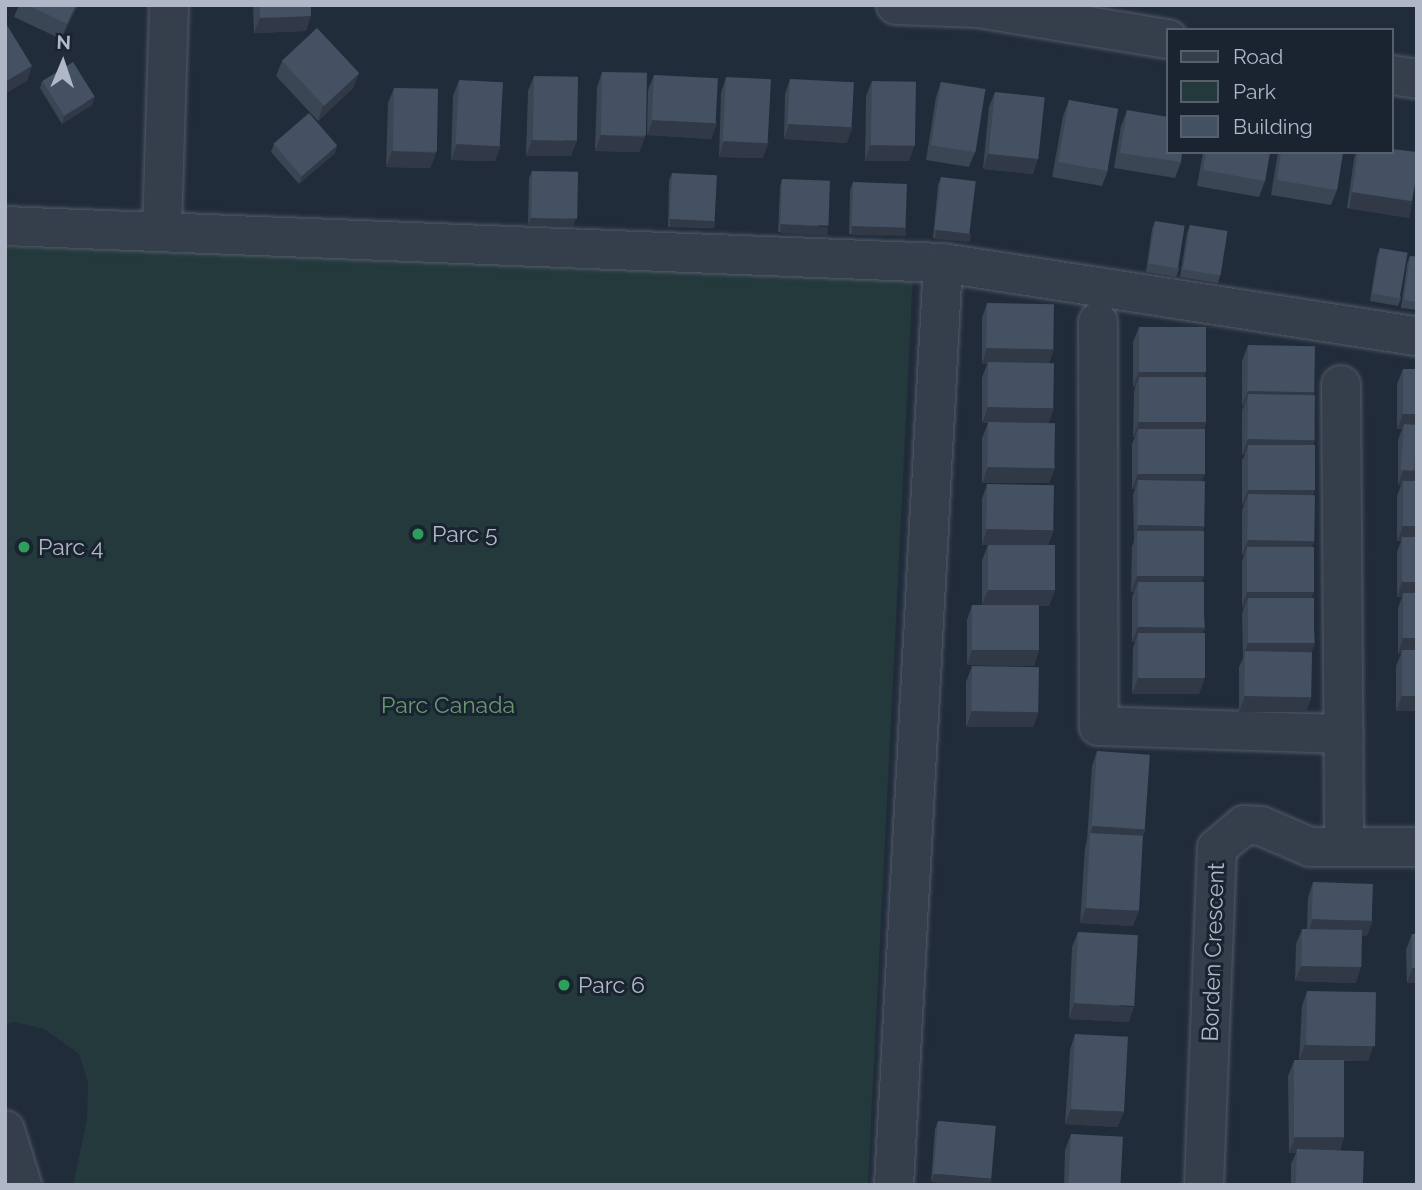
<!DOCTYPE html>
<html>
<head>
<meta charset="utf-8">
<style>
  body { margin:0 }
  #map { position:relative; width:1422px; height:1190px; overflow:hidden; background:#212c3b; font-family:Raleway,sans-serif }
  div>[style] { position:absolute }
  .green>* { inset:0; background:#23393c }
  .roads { filter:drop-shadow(0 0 2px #535b69) drop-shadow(0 0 2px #535b69) }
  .minor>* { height:38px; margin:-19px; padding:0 19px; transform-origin:19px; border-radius:19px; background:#353e4b }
  .wall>* { inset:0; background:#3a4654 }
  .shaded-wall>* { inset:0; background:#303945; transform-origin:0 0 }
  .building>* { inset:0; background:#445162; transform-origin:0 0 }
  .dots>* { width:19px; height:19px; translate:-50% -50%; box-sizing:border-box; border:4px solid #1a2330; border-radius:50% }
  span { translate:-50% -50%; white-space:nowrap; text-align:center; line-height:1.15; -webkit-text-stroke:6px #1a2330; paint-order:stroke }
  .poi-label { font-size:23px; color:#b0b8c7 }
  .left { translate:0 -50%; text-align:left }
  .park-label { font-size:23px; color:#669972 }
  .street-label { font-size:23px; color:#b0b8c7 }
  .frame { position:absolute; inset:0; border:7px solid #b0b8c7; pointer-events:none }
  .legend { position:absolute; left:1166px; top:28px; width:228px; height:126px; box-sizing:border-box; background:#1a2330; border:2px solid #565f6c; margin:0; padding:9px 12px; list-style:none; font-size:21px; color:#b0b8c7 }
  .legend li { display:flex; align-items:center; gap:14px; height:35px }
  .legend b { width:35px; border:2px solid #565f6c }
  .north { position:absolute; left:28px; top:28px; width:70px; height:70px; -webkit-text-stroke:5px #1a2330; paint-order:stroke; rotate:2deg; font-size:19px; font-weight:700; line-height:28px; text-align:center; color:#b0b8c7 }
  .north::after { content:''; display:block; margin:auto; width:24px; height:32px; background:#b0b8c7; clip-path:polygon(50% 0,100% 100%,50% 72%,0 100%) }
</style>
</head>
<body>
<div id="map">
  <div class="green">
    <i style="clip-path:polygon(5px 247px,684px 261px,913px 273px,868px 1185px,73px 1185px,87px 1119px,88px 1083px,79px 1054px,44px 1029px,15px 1022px,5px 1024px)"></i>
  </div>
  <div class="roads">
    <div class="minor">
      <i style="left:896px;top:5px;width:82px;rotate:2.1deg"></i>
      <i style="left:978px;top:8px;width:193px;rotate:9.3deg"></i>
      <i style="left:1392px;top:75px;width:25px;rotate:9deg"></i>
      <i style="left:5px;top:226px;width:939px;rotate:2.26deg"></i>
      <i style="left:943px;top:263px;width:480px;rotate:8.8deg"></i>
      <i style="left:162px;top:229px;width:224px;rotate:-88.2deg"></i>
      <i style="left:1098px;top:322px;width:404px;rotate:89.9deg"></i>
      <i style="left:1099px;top:726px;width:245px;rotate:1.9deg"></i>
      <i style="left:1341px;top:385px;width:462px;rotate:89.6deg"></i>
      <i style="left:5px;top:1130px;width:58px;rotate:72.8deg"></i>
      <i style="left:894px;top:1185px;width:923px;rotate:-86.96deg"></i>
      <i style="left:1204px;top:1185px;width:337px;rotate:-87.8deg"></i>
      <i style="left:1217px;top:848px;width:35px;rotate:-40deg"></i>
      <i style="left:1244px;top:825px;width:17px;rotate:3deg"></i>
      <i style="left:1261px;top:826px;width:53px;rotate:23.2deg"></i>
      <i style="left:1310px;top:847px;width:107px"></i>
    </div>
  </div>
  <div class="wall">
    <i style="clip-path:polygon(19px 5px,78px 5px,61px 39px,14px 17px)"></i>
    <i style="clip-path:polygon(253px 5px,311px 5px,306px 31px,254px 33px)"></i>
    <i style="clip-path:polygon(282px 61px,359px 73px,353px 88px,318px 121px,276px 76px)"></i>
    <i style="clip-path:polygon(602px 72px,645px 137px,639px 152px,595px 151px,597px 87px)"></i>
    <i style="clip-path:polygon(654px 75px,717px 123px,711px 139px,647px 135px,648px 90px)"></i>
    <i style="clip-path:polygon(534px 76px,571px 156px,526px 156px,528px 91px)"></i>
    <i style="clip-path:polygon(726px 77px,763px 158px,719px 157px,721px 93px)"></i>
    <i style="clip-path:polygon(790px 79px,847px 143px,784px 139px,785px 94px)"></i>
    <i style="clip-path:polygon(459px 80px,495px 161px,451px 160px,453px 96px)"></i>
    <i style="clip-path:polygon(42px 81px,92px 105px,62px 124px,40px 88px)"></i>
    <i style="clip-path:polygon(872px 81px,914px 146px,909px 161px,865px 161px,866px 96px)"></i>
    <i style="clip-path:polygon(941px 82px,975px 152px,969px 167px,926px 160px,936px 97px)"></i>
    <i style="clip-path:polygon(394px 88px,436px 153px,430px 168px,386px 167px,388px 103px)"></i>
    <i style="clip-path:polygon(995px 92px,1038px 158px,1033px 174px,983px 169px,989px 107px)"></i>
    <i style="clip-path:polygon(1069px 100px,1108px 170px,1102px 186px,1052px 177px,1063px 116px)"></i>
    <i style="clip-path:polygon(1127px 110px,1181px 162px,1175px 178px,1114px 168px,1121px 126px)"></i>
    <i style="clip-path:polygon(274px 144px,335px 153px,299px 184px,271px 152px)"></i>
    <i style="clip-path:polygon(1203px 152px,1270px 152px,1265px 181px,1259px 197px,1197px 186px)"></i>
    <i style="clip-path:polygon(1278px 152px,1343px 152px,1337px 190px,1331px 205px,1271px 195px)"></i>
    <i style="clip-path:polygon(1356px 152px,1392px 152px,1412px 201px,1407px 217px,1347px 208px,1354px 159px)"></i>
    <i style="clip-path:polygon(532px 171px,573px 227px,528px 225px,529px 178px)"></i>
    <i style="clip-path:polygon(672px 173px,715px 220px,712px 228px,668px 227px,669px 181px)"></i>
    <i style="clip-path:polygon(941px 177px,968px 241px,933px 238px,938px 185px)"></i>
    <i style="clip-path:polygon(782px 179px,825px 235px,778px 232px,780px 187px)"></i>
    <i style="clip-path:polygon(853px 182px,903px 235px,849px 234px,850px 190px)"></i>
    <i style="clip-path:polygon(1155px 221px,1179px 269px,1176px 277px,1146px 272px,1152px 229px)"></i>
    <i style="clip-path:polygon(1190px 225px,1220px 276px,1218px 283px,1180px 277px,1187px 233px)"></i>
    <i style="clip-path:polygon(1380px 248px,1401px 298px,1398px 306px,1370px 301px,1377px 256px)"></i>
    <i style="clip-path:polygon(1410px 256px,1417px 257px,1417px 310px,1401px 308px,1407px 264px)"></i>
    <i style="clip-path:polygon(987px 303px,1054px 349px,1049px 363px,1049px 423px,1055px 468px,1049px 483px,982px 483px,982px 438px,988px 423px,982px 423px,982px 378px,987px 364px,982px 364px,982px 318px)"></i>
    <i style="clip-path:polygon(1139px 327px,1204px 377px,1206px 422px,1204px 429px,1202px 480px,1204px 576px,1202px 582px,1205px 628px,1202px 633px,1199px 694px,1132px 694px,1133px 648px,1135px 642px,1132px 642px,1132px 597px,1134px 592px,1131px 592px,1132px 547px,1134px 541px,1133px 495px,1135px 489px,1132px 489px,1132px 444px,1135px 437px,1133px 437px,1134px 392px,1135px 387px,1133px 387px,1133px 342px)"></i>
    <i style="clip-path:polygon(1248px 345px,1315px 391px,1313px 395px,1315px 440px,1313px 445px,1312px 598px,1315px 643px,1311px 652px,1306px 712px,1239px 712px,1239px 667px,1243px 658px,1242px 614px,1244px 607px,1242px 607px,1242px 562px,1244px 555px,1242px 555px,1242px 510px,1244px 505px,1242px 505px,1242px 460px,1245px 455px,1242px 455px,1242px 410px,1244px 406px,1242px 406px,1242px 361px)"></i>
    <i style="clip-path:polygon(1403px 369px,1417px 369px,1417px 711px,1396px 711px,1396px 666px,1401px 654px,1398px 654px,1398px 608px,1402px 597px,1397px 597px,1397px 552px,1401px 541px,1397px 541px,1397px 496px,1401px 485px,1398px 485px,1398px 440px,1402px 429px,1397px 429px,1397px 384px)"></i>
    <i style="clip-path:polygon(987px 484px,1054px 530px,1048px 545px,1055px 590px,1049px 606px,1039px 606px,1039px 650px,1034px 666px,967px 665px,967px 620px,972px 605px,982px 605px,982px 560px,988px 545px,982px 545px,982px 499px)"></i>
    <i style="clip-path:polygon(972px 666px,1033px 727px,966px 727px,966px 682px)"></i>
    <i style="clip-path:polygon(1097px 751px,1143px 836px,1133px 926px,1080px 923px,1085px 848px,1087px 840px,1092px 766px)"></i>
    <i style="clip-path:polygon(1313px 882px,1367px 936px,1362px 936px,1356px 983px,1295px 981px,1296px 944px,1302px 929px,1307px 929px,1308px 898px)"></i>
    <i style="clip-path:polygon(1078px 932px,1129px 1022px,1069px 1019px,1072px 947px)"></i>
    <i style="clip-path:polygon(1412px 934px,1417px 934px,1417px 983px,1407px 983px,1406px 950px)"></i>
    <i style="clip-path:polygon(1307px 991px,1373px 1046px,1368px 1061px,1344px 1061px,1344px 1137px,1340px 1150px,1363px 1185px,1291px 1185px,1291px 1164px,1296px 1153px,1289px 1153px,1288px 1076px,1294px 1061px,1299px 1060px,1302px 1006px)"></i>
    <i style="clip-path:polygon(1075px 1034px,1118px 1127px,1065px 1124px,1070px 1050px)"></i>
    <i style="clip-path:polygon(938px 1121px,996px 1126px,931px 1182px,935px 1129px)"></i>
    <i style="clip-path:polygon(1071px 1134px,1122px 1185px,1064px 1185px,1065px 1150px)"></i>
  </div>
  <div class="shaded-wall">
    <i style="clip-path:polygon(76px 5px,78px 5px,61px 39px,67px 24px)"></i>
    <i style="clip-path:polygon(311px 16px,306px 31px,254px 33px,260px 18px)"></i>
    <i style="clip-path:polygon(32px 66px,27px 81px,5px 94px,5px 82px)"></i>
    <i style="clip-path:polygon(359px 73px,353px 88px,318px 121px,323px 106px)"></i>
    <i style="clip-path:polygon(95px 97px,92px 105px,62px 124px,64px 116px)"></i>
    <i style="clip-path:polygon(653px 120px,717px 123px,711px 139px,647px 135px)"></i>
    <i style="clip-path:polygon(789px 124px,853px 127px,847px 143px,784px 139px)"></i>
    <i style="clip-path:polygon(601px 135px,645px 137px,639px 152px,595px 151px)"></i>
    <i style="clip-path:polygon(532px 140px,577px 141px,571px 156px,526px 156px)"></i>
    <i style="clip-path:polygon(724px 141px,769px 142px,763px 158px,719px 157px)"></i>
    <i style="clip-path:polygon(457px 144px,501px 145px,495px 161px,451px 160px)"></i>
    <i style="clip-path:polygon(337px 145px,335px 153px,299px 184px,302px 176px)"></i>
    <i style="clip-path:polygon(870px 145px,914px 146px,909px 161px,865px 161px)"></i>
    <i style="clip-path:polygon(392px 151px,436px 153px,430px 168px,386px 167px)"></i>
    <i style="clip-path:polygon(988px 154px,1038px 158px,1033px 174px,983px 169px)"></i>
    <i style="left:1352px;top:192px;width:61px;height:17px;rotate:9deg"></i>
    <i style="clip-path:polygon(531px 218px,576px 219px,573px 227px,528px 225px)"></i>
    <i style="left:670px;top:219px;width:45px;height:8px;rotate:1deg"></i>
    <i style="left:781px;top:224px;width:47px;height:9px;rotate:4deg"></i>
    <i style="left:852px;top:226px;width:54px;height:9px;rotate:1deg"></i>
    <i style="left:936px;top:230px;width:35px;height:9px;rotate:5deg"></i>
    <i style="clip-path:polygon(987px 348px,1054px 349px,1049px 364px,982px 364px)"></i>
    <i style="clip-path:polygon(1139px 372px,1206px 372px,1200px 388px,1139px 377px,1135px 387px,1133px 387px)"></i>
    <i style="clip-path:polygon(1248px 391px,1315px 391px,1309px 406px,1248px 394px,1244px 406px,1242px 406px)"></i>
    <i style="clip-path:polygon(988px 407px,1054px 408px,1049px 423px,982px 423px)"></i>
    <i style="clip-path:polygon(1403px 414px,1417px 414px,1417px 429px,1404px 424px,1402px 429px,1397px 429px)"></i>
    <i style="clip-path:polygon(1139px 422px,1206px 422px,1200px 438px,1138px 429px,1135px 437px,1133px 437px)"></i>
    <i style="clip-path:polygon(1248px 439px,1315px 440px,1309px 455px,1248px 445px,1245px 455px,1242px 455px)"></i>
    <i style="clip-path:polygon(988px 467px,1055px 468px,1049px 483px,982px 483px)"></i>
    <i style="clip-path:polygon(1403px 470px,1417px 470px,1417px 485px,1403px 481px,1401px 485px,1398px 485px)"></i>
    <i style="clip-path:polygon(1138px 474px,1205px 474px,1199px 490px,1138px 480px,1135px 489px,1132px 489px)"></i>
    <i style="clip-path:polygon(1248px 490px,1315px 490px,1309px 505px,1248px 494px,1244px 505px,1242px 505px)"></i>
    <i style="clip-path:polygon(1139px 525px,1205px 525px,1199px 540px,1137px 531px,1133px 541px)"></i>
    <i style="clip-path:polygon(1403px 526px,1417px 526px,1417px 541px,1402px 537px,1401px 541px,1397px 541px)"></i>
    <i style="clip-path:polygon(987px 529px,1054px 530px,1048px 545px,982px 545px)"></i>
    <i style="clip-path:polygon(1248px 540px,1315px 540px,1309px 555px,1247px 547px,1244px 555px,1242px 555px)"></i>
    <i style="clip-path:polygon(1137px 576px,1204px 576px,1198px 592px,1138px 582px,1134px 592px,1131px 592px)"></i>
    <i style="clip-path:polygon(1402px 582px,1417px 582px,1417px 597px,1403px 593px,1402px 597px,1397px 597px)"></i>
    <i style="clip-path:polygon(988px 590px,1055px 590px,1049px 606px,982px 605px)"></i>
    <i style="clip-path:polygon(1247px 592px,1314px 592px,1308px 608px,1248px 598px,1244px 607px,1242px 607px)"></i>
    <i style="clip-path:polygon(1138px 627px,1205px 628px,1199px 643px,1138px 633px,1135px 642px,1132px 642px)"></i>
    <i style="clip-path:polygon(1403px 638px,1417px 638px,1417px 654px,1402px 650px,1401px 654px,1398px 654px)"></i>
    <i style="clip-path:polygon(1248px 643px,1315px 643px,1309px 659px,1245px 651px,1242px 658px)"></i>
    <i style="clip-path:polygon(972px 650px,1039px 650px,1034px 666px,967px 665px)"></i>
    <i style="clip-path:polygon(1138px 678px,1205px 678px,1199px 694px,1132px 694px)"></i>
    <i style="clip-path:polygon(1245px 696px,1312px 697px,1306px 712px,1239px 712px)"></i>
    <i style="clip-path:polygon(1402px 696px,1417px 696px,1417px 711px,1396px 711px)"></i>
    <i style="clip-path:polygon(972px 711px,1039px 712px,1033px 727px,966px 727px)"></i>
    <i style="clip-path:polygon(1093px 826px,1146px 829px,1140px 845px,1090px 834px)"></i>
    <i style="clip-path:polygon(1086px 908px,1139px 911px,1133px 926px,1080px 923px)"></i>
    <i style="clip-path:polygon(1313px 919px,1373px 921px,1367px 936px,1307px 935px)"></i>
    <i style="clip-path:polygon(1301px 966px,1361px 967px,1356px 983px,1295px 981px)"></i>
    <i style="clip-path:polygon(1412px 968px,1417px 968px,1417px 983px,1407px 983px)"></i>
    <i style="clip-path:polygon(1074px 1003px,1134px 1007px,1129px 1022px,1069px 1019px)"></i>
    <i style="clip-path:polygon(1305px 1045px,1373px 1046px,1368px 1061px,1299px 1060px)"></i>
    <i style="clip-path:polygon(1071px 1109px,1124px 1112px,1118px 1127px,1065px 1124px)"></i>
    <i style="clip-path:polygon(1295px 1137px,1344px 1137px,1339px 1152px,1297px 1149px,1296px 1153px,1289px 1153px)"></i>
    <i style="clip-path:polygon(934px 1174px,992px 1179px,989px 1185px,965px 1185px,931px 1182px)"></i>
  </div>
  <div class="building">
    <i style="clip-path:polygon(28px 5px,76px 5px,67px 24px)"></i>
    <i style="clip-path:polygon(260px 5px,311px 5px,311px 16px,260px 18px)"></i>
    <i style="clip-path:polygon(5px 22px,32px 66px,5px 82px)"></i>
    <i style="left:317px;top:28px;width:62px;height:48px;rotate:47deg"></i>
    <i style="left:73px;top:62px;width:41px;height:36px;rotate:58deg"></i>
    <i style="left:602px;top:72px;width:45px;height:63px;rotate:1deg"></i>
    <i style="left:654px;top:75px;width:64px;height:45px;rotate:3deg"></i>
    <i style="left:534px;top:76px;width:44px;height:64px;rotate:1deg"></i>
    <i style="left:726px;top:77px;width:45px;height:64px;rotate:3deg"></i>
    <i style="left:790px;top:79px;width:64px;height:45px;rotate:3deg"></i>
    <i style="left:459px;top:80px;width:44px;height:64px;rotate:3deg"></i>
    <i style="left:872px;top:81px;width:44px;height:64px;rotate:1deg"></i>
    <i style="left:941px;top:82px;width:45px;height:64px;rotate:9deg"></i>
    <i style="left:394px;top:88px;width:44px;height:63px;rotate:1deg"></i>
    <i style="left:995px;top:92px;width:50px;height:62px;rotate:6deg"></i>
    <i style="left:1069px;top:100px;width:50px;height:63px;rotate:10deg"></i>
    <i style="clip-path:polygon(1127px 110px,1168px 117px,1168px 152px,1182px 152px,1181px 162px,1120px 153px)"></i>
    <i style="left:309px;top:113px;width:43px;height:47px;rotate:49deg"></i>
    <i style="clip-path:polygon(1392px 149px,1417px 152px,1417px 172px,1412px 201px,1352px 192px,1358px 152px,1392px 152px)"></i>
    <i style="clip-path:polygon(1206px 152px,1270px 152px,1265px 181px,1203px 170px)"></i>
    <i style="clip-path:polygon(1281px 152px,1343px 152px,1337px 190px,1277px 180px)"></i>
    <i style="left:532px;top:171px;width:46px;height:47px;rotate:1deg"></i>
    <i style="left:672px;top:173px;width:45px;height:46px;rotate:3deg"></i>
    <i style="left:941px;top:177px;width:35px;height:53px;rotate:7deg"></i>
    <i style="left:782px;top:179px;width:48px;height:45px;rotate:2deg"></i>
    <i style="left:853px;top:182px;width:54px;height:44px;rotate:2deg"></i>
    <i style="left:1155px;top:221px;width:30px;height:43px;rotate:9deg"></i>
    <i style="left:1190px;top:225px;width:38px;height:45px;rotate:9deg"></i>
    <i style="left:1380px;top:248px;width:28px;height:46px;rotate:10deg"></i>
    <i style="clip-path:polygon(1410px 256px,1417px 257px,1417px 302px,1404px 300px)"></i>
    <i style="left:987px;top:303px;width:67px;height:45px;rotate:1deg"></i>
    <i style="left:1139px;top:327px;width:67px;height:45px"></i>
    <i style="left:1248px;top:345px;width:67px;height:46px;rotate:1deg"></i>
    <i style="left:988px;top:362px;width:66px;height:45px;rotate:1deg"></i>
    <i style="left:1403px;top:369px;width:14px;height:45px"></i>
    <i style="left:1139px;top:377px;width:67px;height:45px"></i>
    <i style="left:1248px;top:394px;width:67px;height:45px;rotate:1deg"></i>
    <i style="left:988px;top:422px;width:67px;height:45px;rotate:1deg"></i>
    <i style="left:1404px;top:424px;width:13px;height:46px;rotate:4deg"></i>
    <i style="left:1138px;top:429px;width:67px;height:45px"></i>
    <i style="left:1248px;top:445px;width:67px;height:45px"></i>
    <i style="left:1138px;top:480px;width:67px;height:45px;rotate:1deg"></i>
    <i style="left:1403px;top:481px;width:14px;height:45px"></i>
    <i style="left:987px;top:484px;width:67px;height:45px;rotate:1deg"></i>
    <i style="left:1248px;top:494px;width:67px;height:46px;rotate:1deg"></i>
    <i style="left:1137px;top:531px;width:67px;height:45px"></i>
    <i style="left:1402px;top:537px;width:15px;height:45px"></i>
    <i style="left:988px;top:545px;width:67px;height:45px"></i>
    <i style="left:1247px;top:547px;width:67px;height:45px"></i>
    <i style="left:1138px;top:582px;width:66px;height:45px"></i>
    <i style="left:1403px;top:593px;width:14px;height:45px"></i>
    <i style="left:1248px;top:598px;width:66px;height:45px"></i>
    <i style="left:972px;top:605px;width:67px;height:45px"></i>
    <i style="left:1138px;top:633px;width:67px;height:45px"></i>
    <i style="left:1402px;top:650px;width:15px;height:46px"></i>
    <i style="left:1245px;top:651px;width:67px;height:45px;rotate:1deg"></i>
    <i style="left:972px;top:666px;width:67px;height:45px;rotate:1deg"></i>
    <i style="left:1097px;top:751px;width:53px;height:75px;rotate:4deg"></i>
    <i style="left:1090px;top:833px;width:53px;height:75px;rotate:3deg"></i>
    <i style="left:1313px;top:882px;width:60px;height:37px;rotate:2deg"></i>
    <i style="left:1302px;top:929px;width:60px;height:37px;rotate:1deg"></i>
    <i style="left:1078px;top:932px;width:60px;height:71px;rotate:3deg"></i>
    <i style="left:1412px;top:934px;width:5px;height:34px"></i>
    <i style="left:1307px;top:991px;width:69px;height:54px;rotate:1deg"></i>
    <i style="left:1075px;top:1034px;width:53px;height:75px;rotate:3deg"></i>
    <i style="left:1344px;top:1060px;width:77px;height:50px;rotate:90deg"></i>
    <i style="left:938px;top:1121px;width:58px;height:53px;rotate:5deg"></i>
    <i style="left:1071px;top:1134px;width:52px;height:51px;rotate:3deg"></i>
    <i style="left:1297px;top:1149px;width:67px;height:36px;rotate:2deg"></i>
  </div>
  <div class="dots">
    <i style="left:418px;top:534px;background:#2e9e5b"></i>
    <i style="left:24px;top:547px;background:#2e9e5b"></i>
    <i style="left:564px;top:985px;background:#2e9e5b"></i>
  </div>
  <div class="poi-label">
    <span class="left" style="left:432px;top:534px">Parc 5</span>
    <span class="left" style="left:38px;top:547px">Parc 4</span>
    <span class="left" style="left:578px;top:985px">Parc 6</span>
  </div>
  <div class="park-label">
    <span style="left:448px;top:705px">Parc Canada</span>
  </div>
  <div class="street-label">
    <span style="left:1213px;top:952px;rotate:-88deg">Borden Crescent</span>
  </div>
  <div class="frame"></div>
  <ul class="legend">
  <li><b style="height:9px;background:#353e4b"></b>Road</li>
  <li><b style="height:19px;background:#23393c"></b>Park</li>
  <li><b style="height:19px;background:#445162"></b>Building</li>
  </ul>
  <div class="north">N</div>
</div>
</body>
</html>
